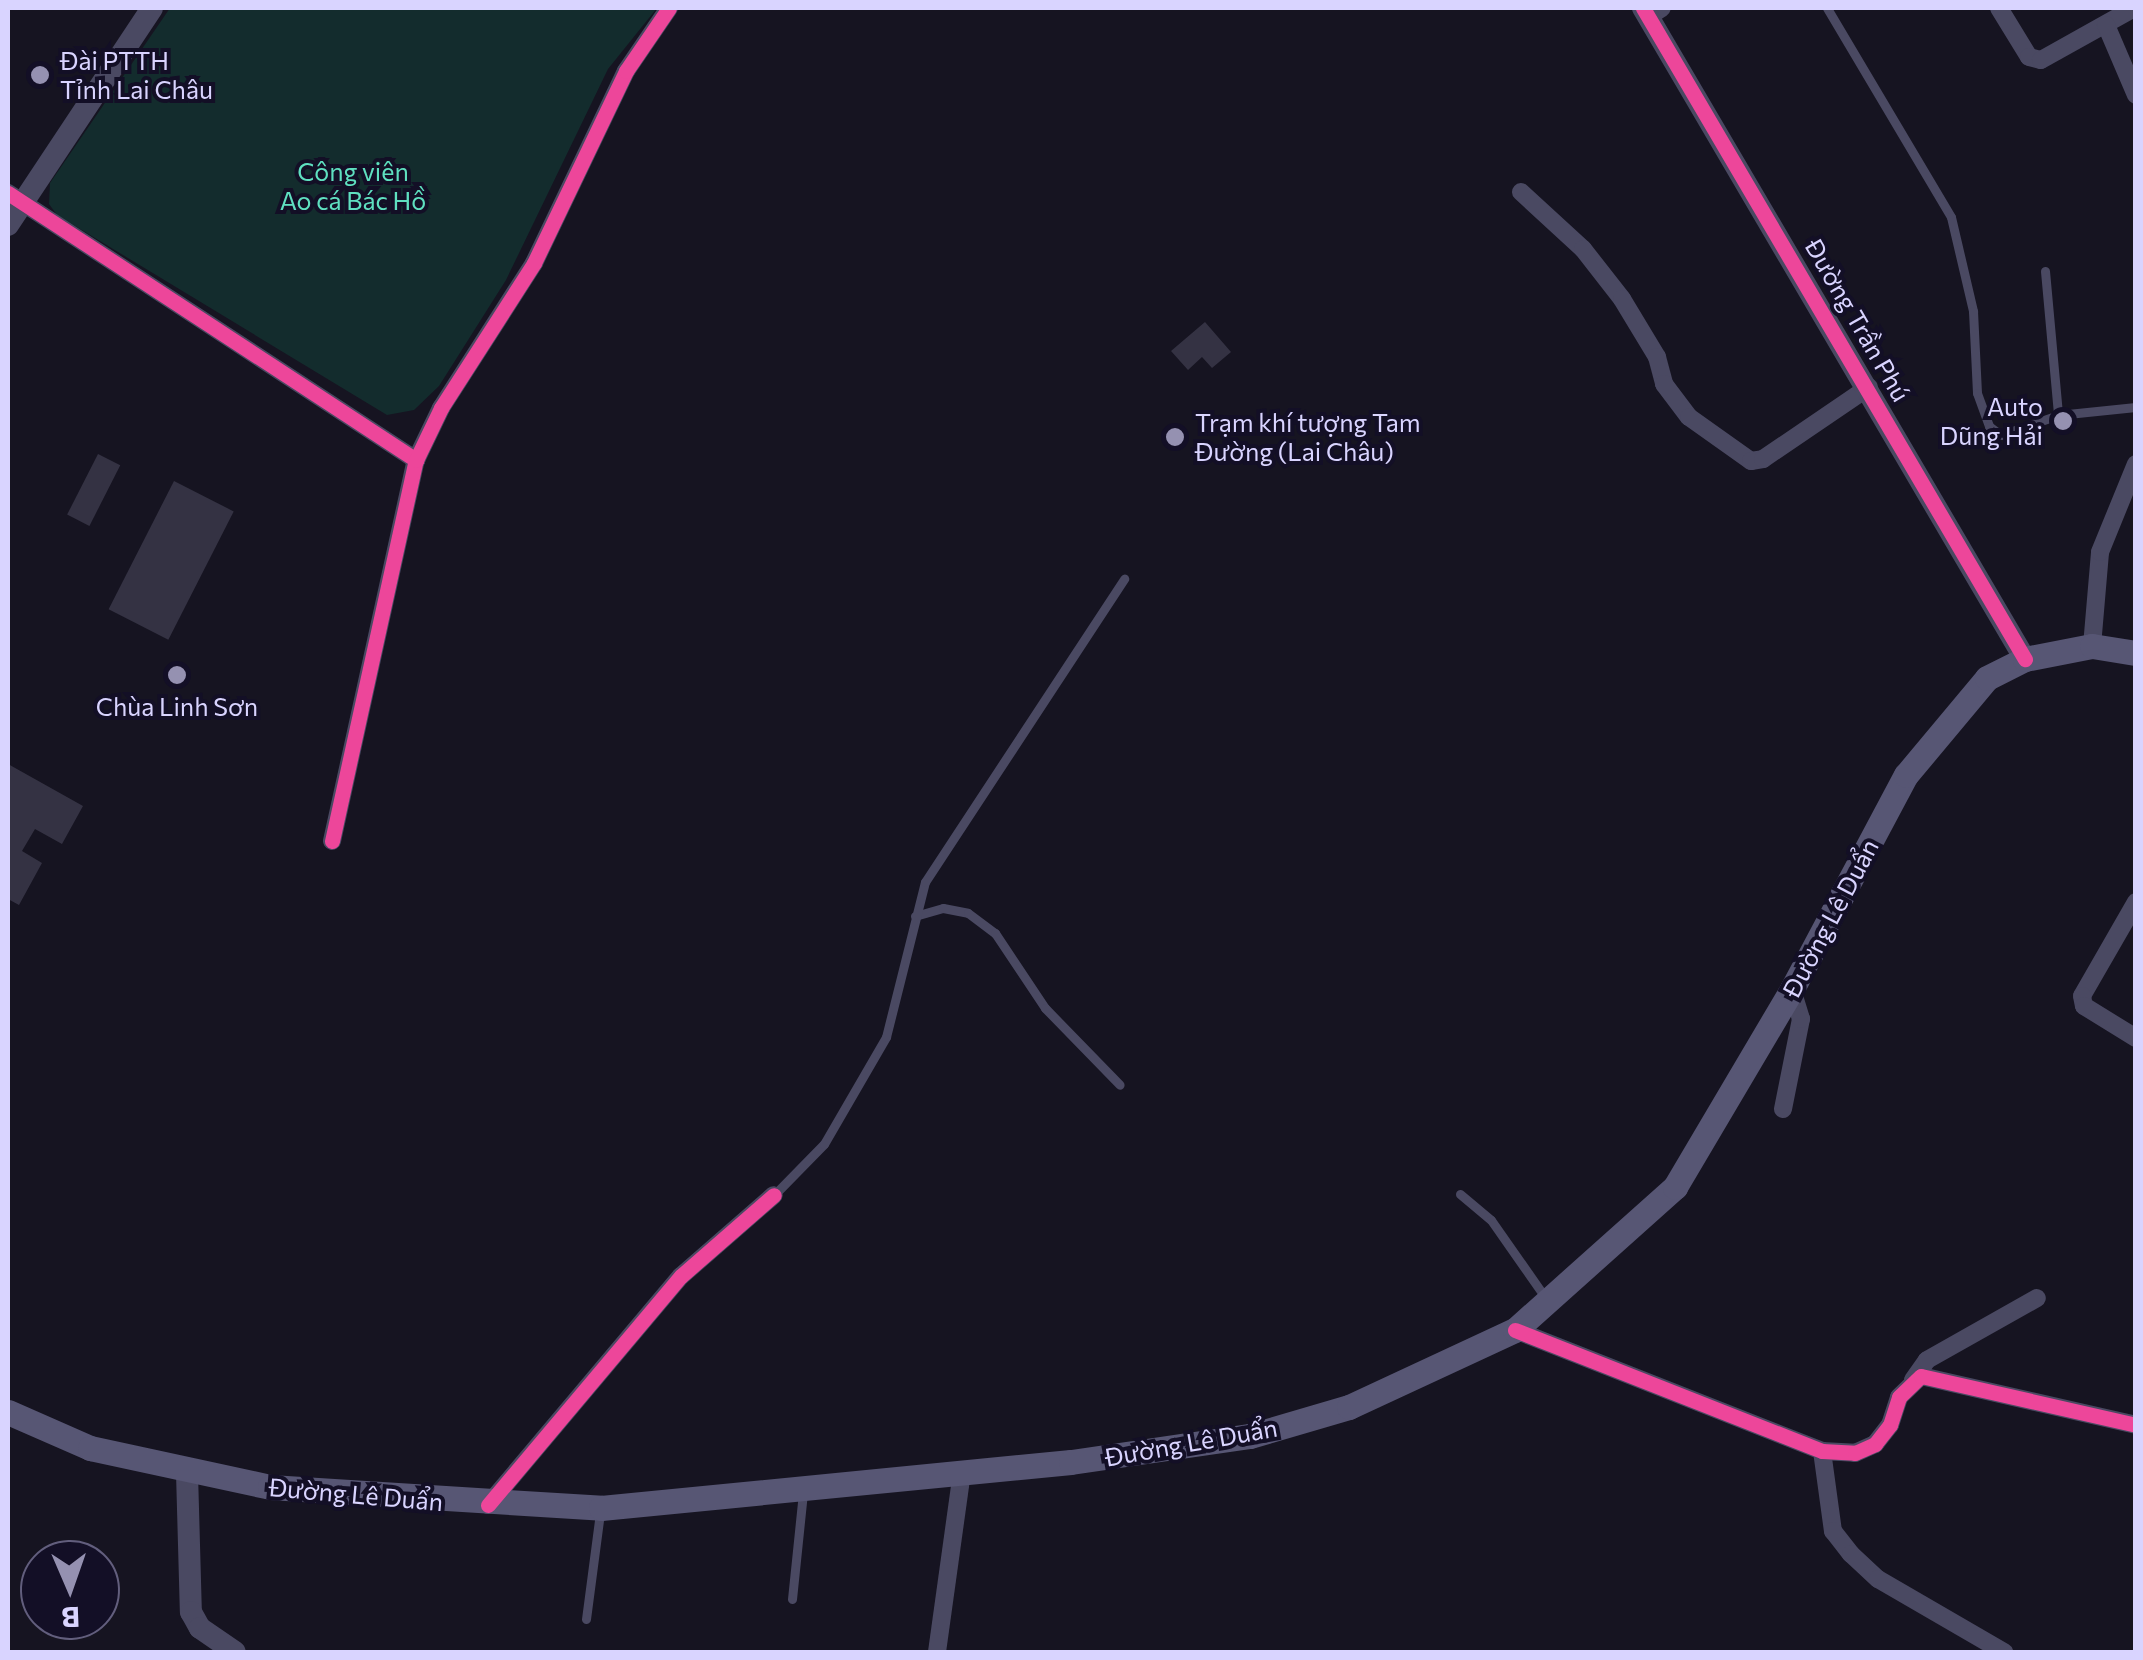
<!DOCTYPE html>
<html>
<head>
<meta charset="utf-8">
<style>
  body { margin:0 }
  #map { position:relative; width:2143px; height:1660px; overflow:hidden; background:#161421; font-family:Commissioner,sans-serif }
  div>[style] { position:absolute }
  .green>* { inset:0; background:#132c2d }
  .building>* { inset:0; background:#343243; transform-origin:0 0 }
  .service>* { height:9px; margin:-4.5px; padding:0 4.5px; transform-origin:4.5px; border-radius:4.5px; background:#4a4962 }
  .minor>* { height:18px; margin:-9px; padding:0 9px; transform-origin:9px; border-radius:9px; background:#4a4962 }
  .tertiary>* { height:22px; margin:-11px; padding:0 11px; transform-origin:11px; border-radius:11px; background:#4a4962 }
  .secondary>* { height:25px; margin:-12.5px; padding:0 12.5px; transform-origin:12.5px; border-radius:12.5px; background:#575674 }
  .cycleway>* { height:15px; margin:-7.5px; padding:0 7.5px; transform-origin:7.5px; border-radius:7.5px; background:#ed469a }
  .dots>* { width:28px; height:28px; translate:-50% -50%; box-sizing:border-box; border:5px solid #130f26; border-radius:50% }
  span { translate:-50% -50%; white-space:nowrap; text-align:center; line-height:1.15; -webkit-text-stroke:8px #130f26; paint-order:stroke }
  .poi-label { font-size:25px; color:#d9d4ff }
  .left { translate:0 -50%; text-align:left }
  .right { translate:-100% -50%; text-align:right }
  .park-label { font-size:25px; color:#5fe0c0 }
  .street-label { font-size:25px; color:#d9d4ff }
  .frame { position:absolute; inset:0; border:10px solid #d9d4ff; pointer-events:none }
  .north { position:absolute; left:20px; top:1540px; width:100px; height:100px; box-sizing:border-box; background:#130f26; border:2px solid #625e7d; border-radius:50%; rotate:178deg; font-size:28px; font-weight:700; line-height:40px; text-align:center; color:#d9d4ff }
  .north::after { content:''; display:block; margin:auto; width:35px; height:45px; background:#9591b1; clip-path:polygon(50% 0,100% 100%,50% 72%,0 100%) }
</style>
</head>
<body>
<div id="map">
  <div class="green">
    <i style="clip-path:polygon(170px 8px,657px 8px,608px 69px,506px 280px,439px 386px,414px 410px,387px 415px,57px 215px,49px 204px,50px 183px)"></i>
  </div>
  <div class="building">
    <i style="clip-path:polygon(1205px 322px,1231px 352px,1212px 368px,1202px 357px,1188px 370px,1171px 351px)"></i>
    <i style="left:98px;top:454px;width:25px;height:68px;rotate:27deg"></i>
    <i style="left:174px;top:481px;width:67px;height:144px;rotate:27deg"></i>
    <i style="clip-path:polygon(8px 764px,83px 806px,62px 844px,35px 829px,22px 851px,42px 863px,19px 905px,8px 899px)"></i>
  </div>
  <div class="service">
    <i style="left:1827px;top:8px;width:243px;rotate:59.3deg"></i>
    <i style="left:1951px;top:217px;width:97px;rotate:76.8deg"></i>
    <i style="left:1973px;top:311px;width:82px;rotate:87.2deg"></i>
    <i style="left:1977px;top:393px;width:35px;rotate:70deg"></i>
    <i style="left:1989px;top:426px;width:15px;rotate:37deg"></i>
    <i style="left:2001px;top:435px;width:60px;rotate:-19.3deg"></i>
    <i style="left:2058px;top:415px;width:78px;rotate:-5.9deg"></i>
    <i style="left:2045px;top:271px;width:145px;rotate:84.8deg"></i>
    <i style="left:915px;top:916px;width:29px;rotate:-16deg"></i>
    <i style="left:943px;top:908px;width:25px;rotate:11deg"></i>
    <i style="left:968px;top:913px;width:34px;rotate:37deg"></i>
    <i style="left:995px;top:933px;width:90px;rotate:56.3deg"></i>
    <i style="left:1045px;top:1008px;width:107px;rotate:45.8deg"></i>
    <i style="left:1460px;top:1194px;width:40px;rotate:40deg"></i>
    <i style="left:1491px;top:1220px;width:94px;rotate:55deg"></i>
    <i style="left:774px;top:1195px;width:71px;rotate:-45.6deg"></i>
    <i style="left:824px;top:1144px;width:124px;rotate:-59.9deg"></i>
    <i style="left:886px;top:1037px;width:160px;rotate:-75.9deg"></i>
    <i style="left:925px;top:882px;width:363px;rotate:-56.7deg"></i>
    <i style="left:792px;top:1599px;width:108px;rotate:-84.1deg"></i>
    <i style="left:586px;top:1619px;width:107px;rotate:-82.5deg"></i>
  </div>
  <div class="minor">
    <i style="left:1999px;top:8px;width:57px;rotate:58.5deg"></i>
    <i style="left:2029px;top:57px;width:12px;rotate:14deg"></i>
    <i style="left:2041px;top:60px;width:107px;rotate:-29.2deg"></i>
    <i style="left:1649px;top:16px;width:15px;rotate:-32deg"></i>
    <i style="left:2106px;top:25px;width:76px;rotate:66.8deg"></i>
    <i style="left:1521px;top:192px;width:84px;rotate:42.6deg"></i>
    <i style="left:1583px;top:249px;width:63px;rotate:52deg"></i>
    <i style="left:1622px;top:299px;width:68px;rotate:58.9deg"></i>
    <i style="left:1657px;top:357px;width:28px;rotate:75deg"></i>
    <i style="left:1664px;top:384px;width:41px;rotate:52.9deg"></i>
    <i style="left:1689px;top:417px;width:76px;rotate:35.4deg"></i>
    <i style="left:1751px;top:461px;width:12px;rotate:-9deg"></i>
    <i style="left:1763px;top:459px;width:128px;rotate:-34.2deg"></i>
    <i style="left:8px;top:193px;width:488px;rotate:33.2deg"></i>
    <i style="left:2092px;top:646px;width:94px;rotate:-85.1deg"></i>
    <i style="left:2100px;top:552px;width:95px;rotate:-67.8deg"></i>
    <i style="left:332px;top:841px;width:390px;rotate:-77.6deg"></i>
    <i style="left:416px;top:460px;width:58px;rotate:-64.3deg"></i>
    <i style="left:441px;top:408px;width:172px;rotate:-57.3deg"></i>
    <i style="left:534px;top:263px;width:213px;rotate:-64.4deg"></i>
    <i style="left:626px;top:71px;width:76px;rotate:-55.7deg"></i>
    <i style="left:2136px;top:902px;width:108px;rotate:119.9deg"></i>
    <i style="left:2082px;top:996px;width:10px;rotate:79deg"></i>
    <i style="left:2084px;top:1006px;width:61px;rotate:31.6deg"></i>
    <i style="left:1783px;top:1109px;width:92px;rotate:-78.7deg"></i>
    <i style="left:1801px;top:1019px;width:31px;rotate:-107deg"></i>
    <i style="left:1515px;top:1330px;width:330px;rotate:21.5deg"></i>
    <i style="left:1822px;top:1451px;width:33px;rotate:3deg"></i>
    <i style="left:1855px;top:1453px;width:22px;rotate:-24deg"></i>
    <i style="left:1875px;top:1444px;width:24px;rotate:-52deg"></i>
    <i style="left:1890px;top:1425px;width:29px;rotate:-72deg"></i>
    <i style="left:1899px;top:1397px;width:30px;rotate:-44deg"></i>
    <i style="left:1921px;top:1376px;width:221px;rotate:12.8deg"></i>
    <i style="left:1913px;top:1380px;width:24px;rotate:-55deg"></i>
    <i style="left:1927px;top:1360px;width:126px;rotate:-29.4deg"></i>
    <i style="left:1822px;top:1451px;width:81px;rotate:82.2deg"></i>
    <i style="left:1833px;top:1531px;width:29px;rotate:52deg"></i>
    <i style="left:1851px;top:1554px;width:37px;rotate:43deg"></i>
    <i style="left:1878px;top:1579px;width:146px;rotate:30.1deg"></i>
    <i style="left:488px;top:1505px;width:299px;rotate:-49.9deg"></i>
    <i style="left:681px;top:1276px;width:123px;rotate:-41.1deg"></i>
    <i style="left:937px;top:1652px;width:183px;rotate:-82.1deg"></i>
  </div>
  <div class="tertiary">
    <i style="left:1643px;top:8px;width:755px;rotate:59.6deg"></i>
    <i style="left:8px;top:225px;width:260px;rotate:-56.4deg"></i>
    <i style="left:187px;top:1473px;width:139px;rotate:88.4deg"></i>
    <i style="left:191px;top:1612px;width:18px;rotate:61deg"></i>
    <i style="left:200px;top:1628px;width:42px;rotate:34.4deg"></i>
  </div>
  <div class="secondary">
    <i style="left:8px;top:1412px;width:90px;rotate:23.7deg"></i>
    <i style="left:90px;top:1448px;width:184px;rotate:12.2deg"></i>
    <i style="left:270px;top:1487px;width:332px;rotate:3.6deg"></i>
    <i style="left:601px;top:1508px;width:472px;rotate:-5.6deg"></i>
    <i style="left:1071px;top:1462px;width:181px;rotate:-8.3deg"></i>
    <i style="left:1250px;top:1436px;width:103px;rotate:-16.3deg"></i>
    <i style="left:1349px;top:1407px;width:183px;rotate:-24.9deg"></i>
    <i style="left:1515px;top:1330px;width:215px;rotate:-41.8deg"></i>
    <i style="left:1675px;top:1187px;width:230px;rotate:-59.4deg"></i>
    <i style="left:1792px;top:989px;width:242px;rotate:-62deg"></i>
    <i style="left:1906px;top:775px;width:126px;rotate:-50.1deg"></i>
    <i style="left:1987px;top:678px;width:42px;rotate:-26.6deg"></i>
    <i style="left:2025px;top:659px;width:68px;rotate:-11deg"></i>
    <i style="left:2092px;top:646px;width:45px;rotate:9deg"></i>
  </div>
  <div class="cycleway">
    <i style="left:1643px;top:8px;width:755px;rotate:59.6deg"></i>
    <i style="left:8px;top:193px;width:488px;rotate:33.2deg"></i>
    <i style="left:332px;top:841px;width:390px;rotate:-77.6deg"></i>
    <i style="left:416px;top:460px;width:58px;rotate:-64.3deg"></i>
    <i style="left:441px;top:408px;width:172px;rotate:-57.3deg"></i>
    <i style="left:534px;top:263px;width:213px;rotate:-64.4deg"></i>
    <i style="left:626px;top:71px;width:76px;rotate:-55.7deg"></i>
    <i style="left:1515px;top:1330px;width:330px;rotate:21.5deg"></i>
    <i style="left:1822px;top:1451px;width:33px;rotate:3deg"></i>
    <i style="left:1855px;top:1453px;width:22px;rotate:-24deg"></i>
    <i style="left:1875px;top:1444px;width:24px;rotate:-52deg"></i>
    <i style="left:1890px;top:1425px;width:29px;rotate:-72deg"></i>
    <i style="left:1899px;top:1397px;width:30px;rotate:-44deg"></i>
    <i style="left:1921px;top:1376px;width:221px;rotate:12.8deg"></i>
    <i style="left:488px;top:1505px;width:299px;rotate:-49.9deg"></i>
    <i style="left:681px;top:1276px;width:123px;rotate:-41.1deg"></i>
  </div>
  <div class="dots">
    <i style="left:40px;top:75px;background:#9591b1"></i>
    <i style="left:2063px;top:421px;background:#9591b1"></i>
    <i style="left:1175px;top:437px;background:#9591b1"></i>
    <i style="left:177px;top:675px;background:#9591b1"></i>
  </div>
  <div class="poi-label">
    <span class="left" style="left:60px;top:75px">Đài PTTH<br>Tỉnh Lai Châu</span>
    <span class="right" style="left:2043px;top:421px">Auto<br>Dũng Hải</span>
    <span class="left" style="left:1195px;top:437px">Trạm khí tượng Tam<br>Đường (Lai Châu)</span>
    <span style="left:177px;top:706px">Chùa Linh Sơn</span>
  </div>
  <div class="park-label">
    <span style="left:353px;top:186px">Công viên<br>Ao cá Bác Hồ</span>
  </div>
  <div class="street-label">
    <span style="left:1858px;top:320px;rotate:60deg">Đường Trần Phú</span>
    <span style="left:1830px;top:918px;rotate:-62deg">Đường Lê Duẩn</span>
    <span style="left:1191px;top:1442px;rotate:-10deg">Đường Lê Duẩn</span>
    <span style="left:356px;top:1494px;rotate:5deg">Đường Lê Duẩn</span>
  </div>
  <div class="frame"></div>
  <div class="north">B</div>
</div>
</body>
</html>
